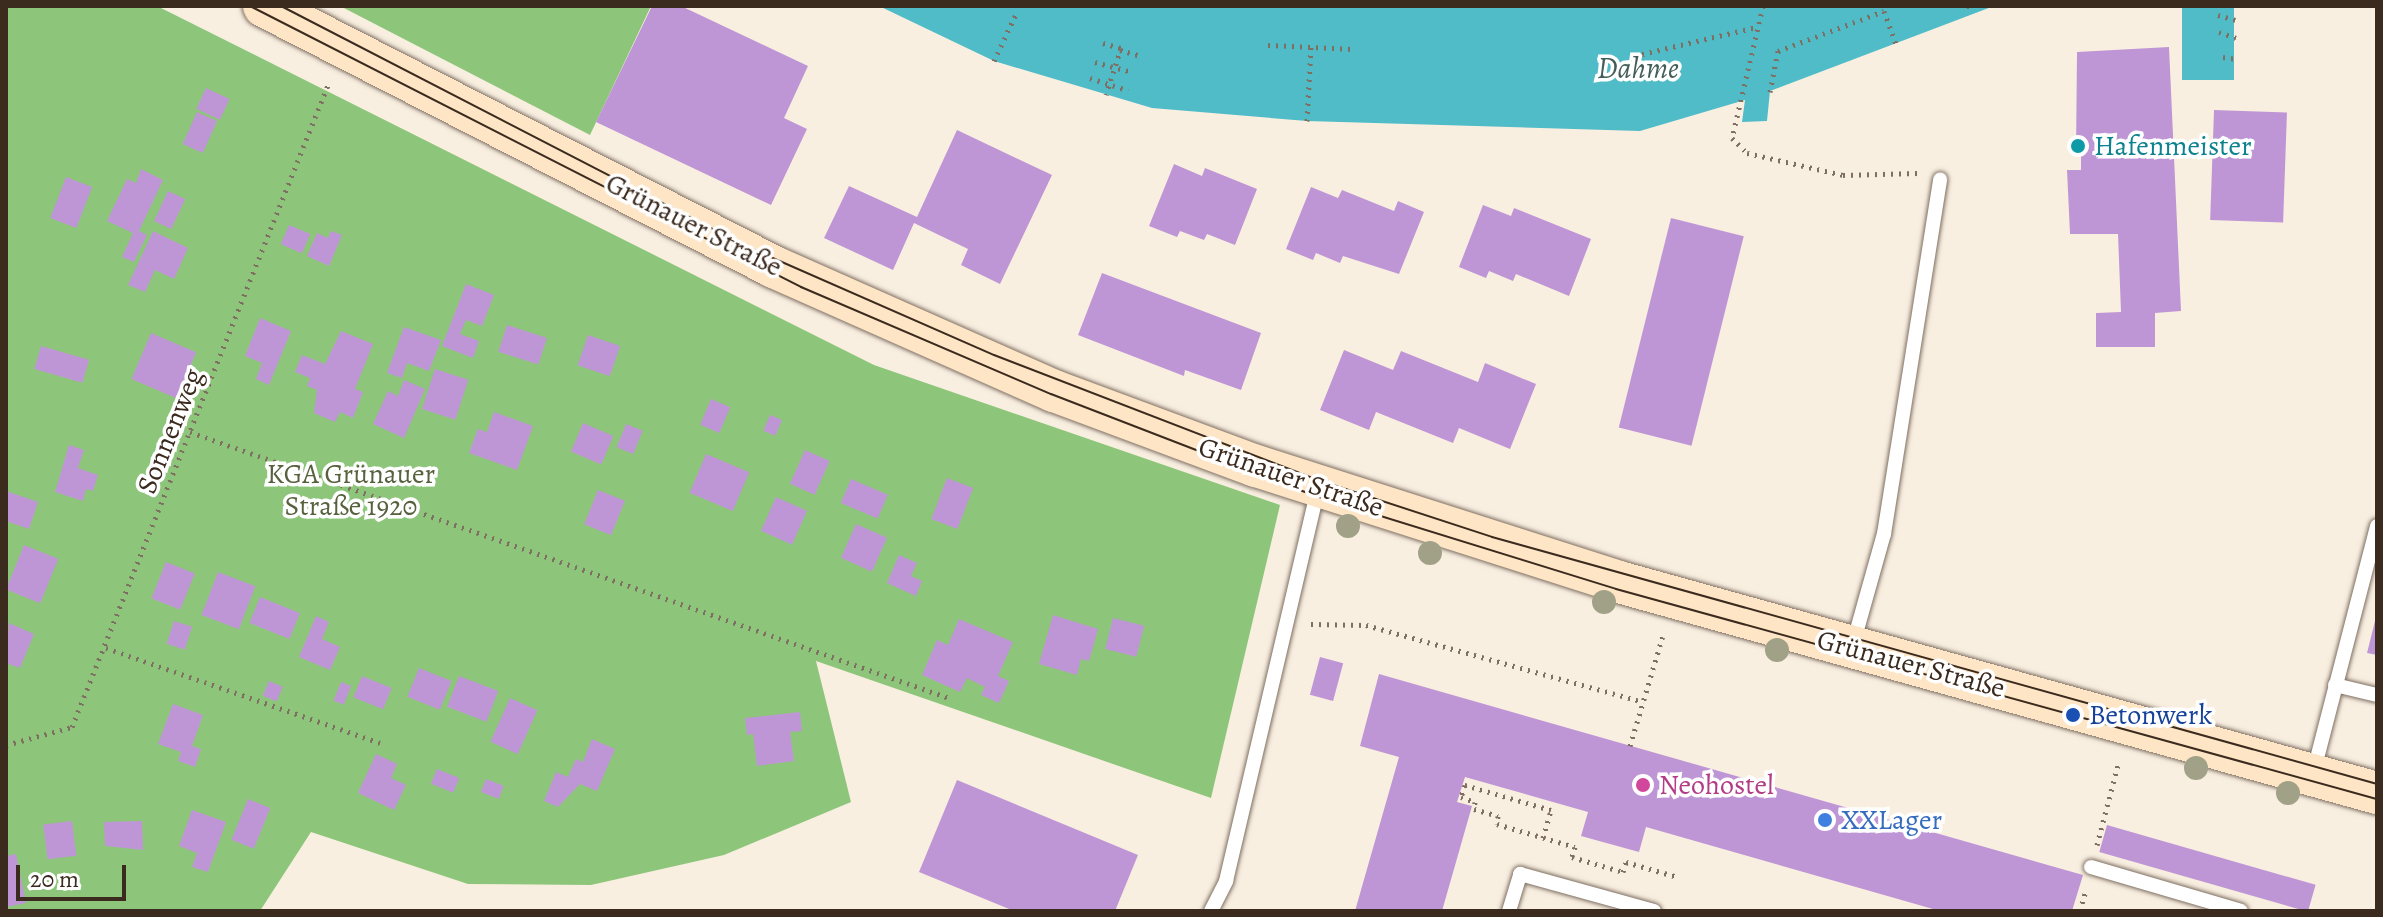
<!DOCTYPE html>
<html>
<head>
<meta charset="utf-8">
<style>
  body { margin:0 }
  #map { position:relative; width:2383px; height:917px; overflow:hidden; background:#f9efe1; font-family:Alegreya,serif }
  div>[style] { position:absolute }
  .green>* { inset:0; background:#8dc67a }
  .water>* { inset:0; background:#4fbcc8; transform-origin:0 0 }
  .building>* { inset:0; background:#bf96d5; transform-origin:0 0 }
  .path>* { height:5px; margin-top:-2.5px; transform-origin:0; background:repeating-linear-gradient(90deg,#7e6f62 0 2px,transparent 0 8px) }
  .roads { filter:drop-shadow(0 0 2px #7e6f62) drop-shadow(0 0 2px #7e6f62) }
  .service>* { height:14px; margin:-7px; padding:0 7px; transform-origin:7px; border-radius:7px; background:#fff }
  .secondary>* { height:42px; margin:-21px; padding:0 21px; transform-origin:21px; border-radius:21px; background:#fde5c5 }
  .tram>* { height:2px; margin:-1px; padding:0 1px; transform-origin:1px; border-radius:1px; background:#3b2a1e }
  .trees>* { width:24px; height:24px; margin:-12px; border-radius:50%; background:#a0a187 }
  .dots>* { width:22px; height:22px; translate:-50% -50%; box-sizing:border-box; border:4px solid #fff; border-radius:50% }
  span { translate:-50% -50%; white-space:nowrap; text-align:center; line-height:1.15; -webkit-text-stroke:7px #fff; paint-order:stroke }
  .culture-label { font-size:28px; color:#0d838f }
  .left { translate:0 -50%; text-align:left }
  .street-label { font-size:28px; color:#3b2a1e }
  .park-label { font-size:28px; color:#58613e }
  .transit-label { font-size:28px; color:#164399 }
  .hotel-label { font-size:28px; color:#b23c85 }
  .shop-label { font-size:28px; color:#366cbe }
  .water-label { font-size:30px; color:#425d5a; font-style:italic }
  .frame { position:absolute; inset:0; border:8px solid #3b2a1e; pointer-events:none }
  .scale { position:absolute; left:16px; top:865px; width:110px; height:36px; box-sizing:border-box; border:4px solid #3b2a1e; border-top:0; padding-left:10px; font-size:24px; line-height:28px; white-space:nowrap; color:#3b2a1e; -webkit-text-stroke:6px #fff; paint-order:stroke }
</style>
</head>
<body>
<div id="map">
  <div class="green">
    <i style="clip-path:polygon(6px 6px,157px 6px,874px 365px,1280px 505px,1211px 798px,816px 661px,851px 802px,724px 855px,591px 885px,468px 884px,311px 832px,260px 911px,6px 911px)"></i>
    <i style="clip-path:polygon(340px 6px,651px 6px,590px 135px)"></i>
  </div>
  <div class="water">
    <i style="clip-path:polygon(879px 6px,1994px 6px,1770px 91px,1767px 121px,1742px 122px,1745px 100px,1640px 131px,1307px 121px,1152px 108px,994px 61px)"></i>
    <i style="left:2182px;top:6px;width:52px;height:74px"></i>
  </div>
  <div class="building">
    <i style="clip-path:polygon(652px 6px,681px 6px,808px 66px,784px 118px,807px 129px,771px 205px,596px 122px)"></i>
    <i style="clip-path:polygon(2169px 47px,2181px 311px,2155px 313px,2155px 347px,2096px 347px,2096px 313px,2121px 312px,2118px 234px,2070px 234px,2067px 170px,2081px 170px,2081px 152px,2076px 152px,2077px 52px)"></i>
    <i style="left:206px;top:88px;width:26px;height:23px;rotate:25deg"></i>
    <i style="left:2214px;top:110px;width:73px;height:110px;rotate:2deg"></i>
    <i style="left:197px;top:112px;width:22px;height:35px;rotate:24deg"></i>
    <i style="clip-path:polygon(957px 130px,1052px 175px,1000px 284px,961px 265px,968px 249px,914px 223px,893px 270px,824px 238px,849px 186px,917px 217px)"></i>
    <i style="clip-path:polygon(1174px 164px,1202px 176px,1205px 168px,1257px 189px,1235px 245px,1207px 234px,1204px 240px,1180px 231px,1177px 237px,1149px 226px)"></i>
    <i style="clip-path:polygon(141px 169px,163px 180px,139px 231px,147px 235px,134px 262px,122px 257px,133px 233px,107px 221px,127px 179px,136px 183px)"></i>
    <i style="left:66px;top:177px;width:28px;height:44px;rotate:21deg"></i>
    <i style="clip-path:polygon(1311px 187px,1338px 198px,1342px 190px,1394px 211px,1398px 201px,1424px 212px,1399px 274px,1343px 256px,1340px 263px,1316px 253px,1313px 260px,1286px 249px)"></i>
    <i style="left:168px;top:191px;width:19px;height:33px;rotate:25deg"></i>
    <i style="clip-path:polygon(1483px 205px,1511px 216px,1514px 208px,1591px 239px,1569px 296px,1516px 274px,1513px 281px,1489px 271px,1486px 278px,1459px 267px)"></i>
    <i style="left:1671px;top:218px;width:75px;height:216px;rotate:14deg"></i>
    <i style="left:289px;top:225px;width:23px;height:21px;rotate:23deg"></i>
    <i style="clip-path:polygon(153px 231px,188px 248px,174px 279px,155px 270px,145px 292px,128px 285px)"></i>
    <i style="clip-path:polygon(331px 231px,342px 235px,329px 266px,307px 256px,317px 233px,328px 238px)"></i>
    <i style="clip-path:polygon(1102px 273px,1261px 333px,1241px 390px,1185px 370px,1184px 376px,1078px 335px)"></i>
    <i style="clip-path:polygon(466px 284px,494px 295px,482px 326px,466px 320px,460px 334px,479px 341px,473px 358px,442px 346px)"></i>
    <i style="clip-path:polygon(260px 318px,291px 331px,269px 385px,256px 379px,262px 363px,245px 356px)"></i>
    <i style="left:507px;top:325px;width:42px;height:28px;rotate:18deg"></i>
    <i style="clip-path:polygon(404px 327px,441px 340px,429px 371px,407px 363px,402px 378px,387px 373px)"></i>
    <i style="clip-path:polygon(341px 331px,373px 344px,355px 389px,363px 392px,353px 418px,340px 412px,335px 422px,314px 413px,317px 390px,307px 386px,310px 378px,295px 372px,302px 355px,325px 364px)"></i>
    <i style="left:151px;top:333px;width:49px;height:50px;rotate:23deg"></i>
    <i style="left:588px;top:335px;width:34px;height:32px;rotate:19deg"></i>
    <i style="left:41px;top:346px;width:50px;height:24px;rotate:16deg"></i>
    <i style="clip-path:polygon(1344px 350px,1393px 370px,1401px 351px,1478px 382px,1485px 363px,1536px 384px,1510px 449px,1459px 428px,1453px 443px,1376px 412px,1369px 430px,1320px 410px)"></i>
    <i style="left:435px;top:369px;width:35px;height:42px;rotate:18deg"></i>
    <i style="clip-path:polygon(404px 380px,425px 389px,404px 438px,373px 424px,388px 391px,398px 396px)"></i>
    <i style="left:711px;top:399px;width:21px;height:28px;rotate:23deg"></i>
    <i style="clip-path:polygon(494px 412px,533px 426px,517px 470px,469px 453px,478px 429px,487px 432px)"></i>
    <i style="left:770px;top:415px;width:13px;height:17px;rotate:23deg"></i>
    <i style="left:583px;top:423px;width:33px;height:31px;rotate:23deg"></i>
    <i style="left:626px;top:424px;width:18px;height:25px;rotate:22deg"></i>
    <i style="clip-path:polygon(69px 445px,84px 450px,78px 468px,98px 475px,93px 491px,86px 489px,83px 501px,55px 492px)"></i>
    <i style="left:805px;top:450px;width:27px;height:37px;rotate:24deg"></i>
    <i style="left:706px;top:454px;width:47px;height:42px;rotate:23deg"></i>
    <i style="left:947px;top:478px;width:28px;height:44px;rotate:21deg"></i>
    <i style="left:851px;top:479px;width:40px;height:26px;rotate:23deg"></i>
    <i style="left:598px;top:490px;width:29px;height:37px;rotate:22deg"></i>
    <i style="clip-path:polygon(6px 491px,38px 502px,29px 529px,6px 521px)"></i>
    <i style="left:776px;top:497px;width:34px;height:37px;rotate:24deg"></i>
    <i style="left:856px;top:524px;width:34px;height:37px;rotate:24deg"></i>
    <i style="left:24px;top:545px;width:37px;height:48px;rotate:22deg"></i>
    <i style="clip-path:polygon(899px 555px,917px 563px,911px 576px,922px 581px,916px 596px,887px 583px)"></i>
    <i style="left:166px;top:562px;width:31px;height:39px;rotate:22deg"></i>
    <i style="left:218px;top:572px;width:40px;height:46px;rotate:21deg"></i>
    <i style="left:260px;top:597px;width:43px;height:28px;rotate:22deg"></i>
    <i style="clip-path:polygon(1053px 615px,1098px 629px,1089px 661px,1081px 659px,1077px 675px,1039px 664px)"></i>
    <i style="clip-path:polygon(316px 616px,329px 622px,322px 639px,340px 647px,330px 670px,299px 657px)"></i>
    <i style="clip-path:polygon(2376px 617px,2377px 617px,2377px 655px,2367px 653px)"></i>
    <i style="left:1113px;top:618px;width:32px;height:32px;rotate:14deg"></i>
    <i style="clip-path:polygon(959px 619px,1013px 642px,998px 676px,1009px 681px,999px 703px,981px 695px,985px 687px,967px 678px,960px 692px,922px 675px,937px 640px,948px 645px)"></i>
    <i style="left:174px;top:621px;width:19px;height:24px;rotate:18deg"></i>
    <i style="clip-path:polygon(9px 623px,34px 634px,20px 668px,6px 663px)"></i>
    <i style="left:1320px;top:657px;width:24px;height:39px;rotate:15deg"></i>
    <i style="left:419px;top:668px;width:35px;height:31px;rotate:22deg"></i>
    <i style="clip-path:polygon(1379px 674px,2083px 875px,2072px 911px,1940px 911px,1646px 827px,1639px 852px,1581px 836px,1588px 812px,1465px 777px,1457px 802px,1472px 806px,1442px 911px,1355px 911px,1399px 757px,1360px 746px)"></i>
    <i style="left:362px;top:676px;width:32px;height:23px;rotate:22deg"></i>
    <i style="left:459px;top:676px;width:42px;height:33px;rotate:21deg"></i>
    <i style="left:269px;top:681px;width:15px;height:16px;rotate:23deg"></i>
    <i style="left:341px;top:682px;width:11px;height:20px;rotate:22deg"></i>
    <i style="left:510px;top:698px;width:30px;height:48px;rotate:24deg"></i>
    <i style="clip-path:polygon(173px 704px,203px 715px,192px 746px,201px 749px,195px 767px,178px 761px,181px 752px,158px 744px)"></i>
    <i style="clip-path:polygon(800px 712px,802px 731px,790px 732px,794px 761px,757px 766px,753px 734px,747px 735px,745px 718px)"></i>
    <i style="clip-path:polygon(592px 739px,615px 749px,597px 791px,580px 784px,558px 807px,544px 801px,556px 772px,568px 777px,576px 759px,583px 762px)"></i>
    <i style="clip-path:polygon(376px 754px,397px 764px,391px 778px,406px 785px,394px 810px,358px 793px)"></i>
    <i style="left:437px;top:769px;width:24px;height:16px;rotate:22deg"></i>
    <i style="left:486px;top:779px;width:19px;height:14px;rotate:21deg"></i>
    <i style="clip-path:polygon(957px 780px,1138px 855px,1115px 911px,1014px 911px,919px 872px)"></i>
    <i style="left:248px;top:799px;width:24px;height:44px;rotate:22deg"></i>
    <i style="clip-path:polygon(192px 810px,226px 822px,208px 872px,192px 867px,197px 853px,179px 846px)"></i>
    <i style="left:72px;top:821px;width:35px;height:29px;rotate:83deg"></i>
    <i style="clip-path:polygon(142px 821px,143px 850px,105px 846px,104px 822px)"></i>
    <i style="left:2107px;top:825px;width:217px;height:28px;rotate:16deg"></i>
    <i style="clip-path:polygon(16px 854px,26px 903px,6px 907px,6px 856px)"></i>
  </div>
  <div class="path">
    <i style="left:1763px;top:6px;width:136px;rotate:103.2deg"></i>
    <i style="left:1732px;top:138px;width:21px;rotate:45deg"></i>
    <i style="left:1747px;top:153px;width:98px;rotate:12.9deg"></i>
    <i style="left:1843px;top:175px;width:75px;rotate:-1.5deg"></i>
    <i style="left:1969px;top:6px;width:7px;rotate:74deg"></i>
    <i style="left:2218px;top:15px;width:18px;rotate:16deg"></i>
    <i style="left:2219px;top:32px;width:18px;rotate:19deg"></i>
    <i style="left:1103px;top:43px;width:19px;rotate:16deg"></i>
    <i style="left:1121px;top:48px;width:49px;rotate:107.7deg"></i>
    <i style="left:1268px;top:45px;width:85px;rotate:2.7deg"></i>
    <i style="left:1120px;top:50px;width:19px;rotate:16deg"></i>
    <i style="left:1642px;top:54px;width:118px;rotate:-13.2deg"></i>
    <i style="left:2223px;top:57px;width:14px;rotate:8deg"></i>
    <i style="left:994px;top:61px;width:52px;rotate:-64.9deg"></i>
    <i style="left:1095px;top:62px;width:39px;rotate:15deg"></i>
    <i style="left:1090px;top:78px;width:40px;rotate:18deg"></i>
    <i style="left:1770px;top:92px;width:42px;rotate:-79deg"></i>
    <i style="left:1778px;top:51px;width:113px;rotate:-20.7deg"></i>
    <i style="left:1884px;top:11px;width:37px;rotate:70deg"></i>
    <i style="left:1307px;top:121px;width:74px;rotate:-86.9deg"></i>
    <i style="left:190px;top:432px;width:804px;rotate:19.31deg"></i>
    <i style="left:1311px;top:624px;width:55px;rotate:1deg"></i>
    <i style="left:1366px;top:625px;width:288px;rotate:15.5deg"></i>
    <i style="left:106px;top:648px;width:290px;rotate:19.1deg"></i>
    <i style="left:6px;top:745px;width:68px;rotate:-15.3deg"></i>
    <i style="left:72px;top:727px;width:691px;rotate:-68.26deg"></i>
    <i style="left:1630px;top:746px;width:116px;rotate:-73.4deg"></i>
    <i style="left:1543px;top:838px;width:29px;rotate:-74deg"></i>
    <i style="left:1551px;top:810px;width:90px;rotate:-163.8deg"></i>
    <i style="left:1465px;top:785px;width:13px;rotate:108deg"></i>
    <i style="left:1461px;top:797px;width:15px;rotate:20deg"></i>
    <i style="left:1475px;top:802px;width:7px;rotate:98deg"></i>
    <i style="left:1474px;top:809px;width:25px;rotate:16deg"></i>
    <i style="left:1498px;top:816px;width:8px;rotate:97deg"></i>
    <i style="left:1497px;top:824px;width:81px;rotate:16.4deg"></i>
    <i style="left:1575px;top:847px;width:10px;rotate:107deg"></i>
    <i style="left:1572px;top:857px;width:53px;rotate:16.4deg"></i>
    <i style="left:1623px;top:872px;width:10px;rotate:-73deg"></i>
    <i style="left:1626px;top:862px;width:54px;rotate:16.1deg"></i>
    <i style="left:2097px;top:845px;width:83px;rotate:-75.3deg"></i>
    <i style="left:2080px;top:911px;width:22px;rotate:-74deg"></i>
  </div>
  <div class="roads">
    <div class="service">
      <i style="left:1853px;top:644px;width:114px;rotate:-74.3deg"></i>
      <i style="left:1884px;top:534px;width:359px;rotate:-81deg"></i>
      <i style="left:2335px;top:685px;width:43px;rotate:13.4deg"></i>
      <i style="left:2314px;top:770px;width:252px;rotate:-75.5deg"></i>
      <i style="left:2091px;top:867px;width:156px;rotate:16.3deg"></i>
      <i style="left:1211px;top:911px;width:34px;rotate:-63deg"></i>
      <i style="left:1226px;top:881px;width:402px;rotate:-76.8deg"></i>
      <i style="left:1509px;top:911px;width:39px;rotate:-73deg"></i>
      <i style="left:1520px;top:874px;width:139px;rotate:15.4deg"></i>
    </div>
    <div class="secondary">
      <i style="left:264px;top:6px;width:573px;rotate:27.1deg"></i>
      <i style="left:774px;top:267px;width:306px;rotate:23.9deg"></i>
      <i style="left:1054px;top:391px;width:215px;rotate:20.4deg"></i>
      <i style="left:1256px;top:466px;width:381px;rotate:17.7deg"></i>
      <i style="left:1619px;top:582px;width:787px;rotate:15.56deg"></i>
    </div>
  </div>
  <div class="tram">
    <i style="left:250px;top:6px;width:619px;rotate:27.02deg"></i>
    <i style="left:801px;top:287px;width:272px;rotate:23.2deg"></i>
    <i style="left:1051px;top:394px;width:284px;rotate:21.1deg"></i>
    <i style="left:1316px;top:496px;width:314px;rotate:17.2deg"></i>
    <i style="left:1616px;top:589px;width:789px;rotate:15.43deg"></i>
    <i style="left:281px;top:6px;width:495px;rotate:27.3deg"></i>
    <i style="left:750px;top:248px;width:266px;rotate:23.7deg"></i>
    <i style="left:994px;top:355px;width:347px;rotate:21.1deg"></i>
    <i style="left:1318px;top:480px;width:183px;rotate:18.1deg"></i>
    <i style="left:1492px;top:537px;width:919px;rotate:15.59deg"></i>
  </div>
  <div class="trees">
    <i style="left:1348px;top:526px"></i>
    <i style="left:1430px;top:553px"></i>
    <i style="left:1604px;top:602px"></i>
    <i style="left:1777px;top:650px"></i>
    <i style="left:2196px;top:768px"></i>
    <i style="left:2288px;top:793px"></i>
  </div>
  <div class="dots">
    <i style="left:2078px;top:146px;background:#0f9aa8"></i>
    <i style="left:2073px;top:715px;background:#1a4fb4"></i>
    <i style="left:1643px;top:785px;background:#d1479c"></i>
    <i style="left:1825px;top:820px;background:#3f7fe0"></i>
  </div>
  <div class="culture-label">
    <span class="left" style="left:2094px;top:146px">Hafenmeister</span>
  </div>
  <div class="street-label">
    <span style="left:694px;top:225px;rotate:27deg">Grünauer Straße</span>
    <span style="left:170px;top:431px;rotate:-68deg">Sonnenweg</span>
    <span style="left:1291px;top:477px;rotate:19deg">Grünauer Straße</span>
    <span style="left:1911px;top:664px;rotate:15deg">Grünauer Straße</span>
  </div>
  <div class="park-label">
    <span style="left:351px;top:490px">KGA Grünauer<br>Straße 1920</span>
  </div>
  <div class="transit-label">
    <span class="left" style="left:2089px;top:715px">Betonwerk</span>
  </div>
  <div class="hotel-label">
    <span class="left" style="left:1659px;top:785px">Neohostel</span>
  </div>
  <div class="shop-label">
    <span class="left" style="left:1841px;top:820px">XXLager</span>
  </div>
  <div class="water-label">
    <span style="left:1638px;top:68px">Dahme</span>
  </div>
  <div class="frame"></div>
  <div class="scale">20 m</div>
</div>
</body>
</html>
